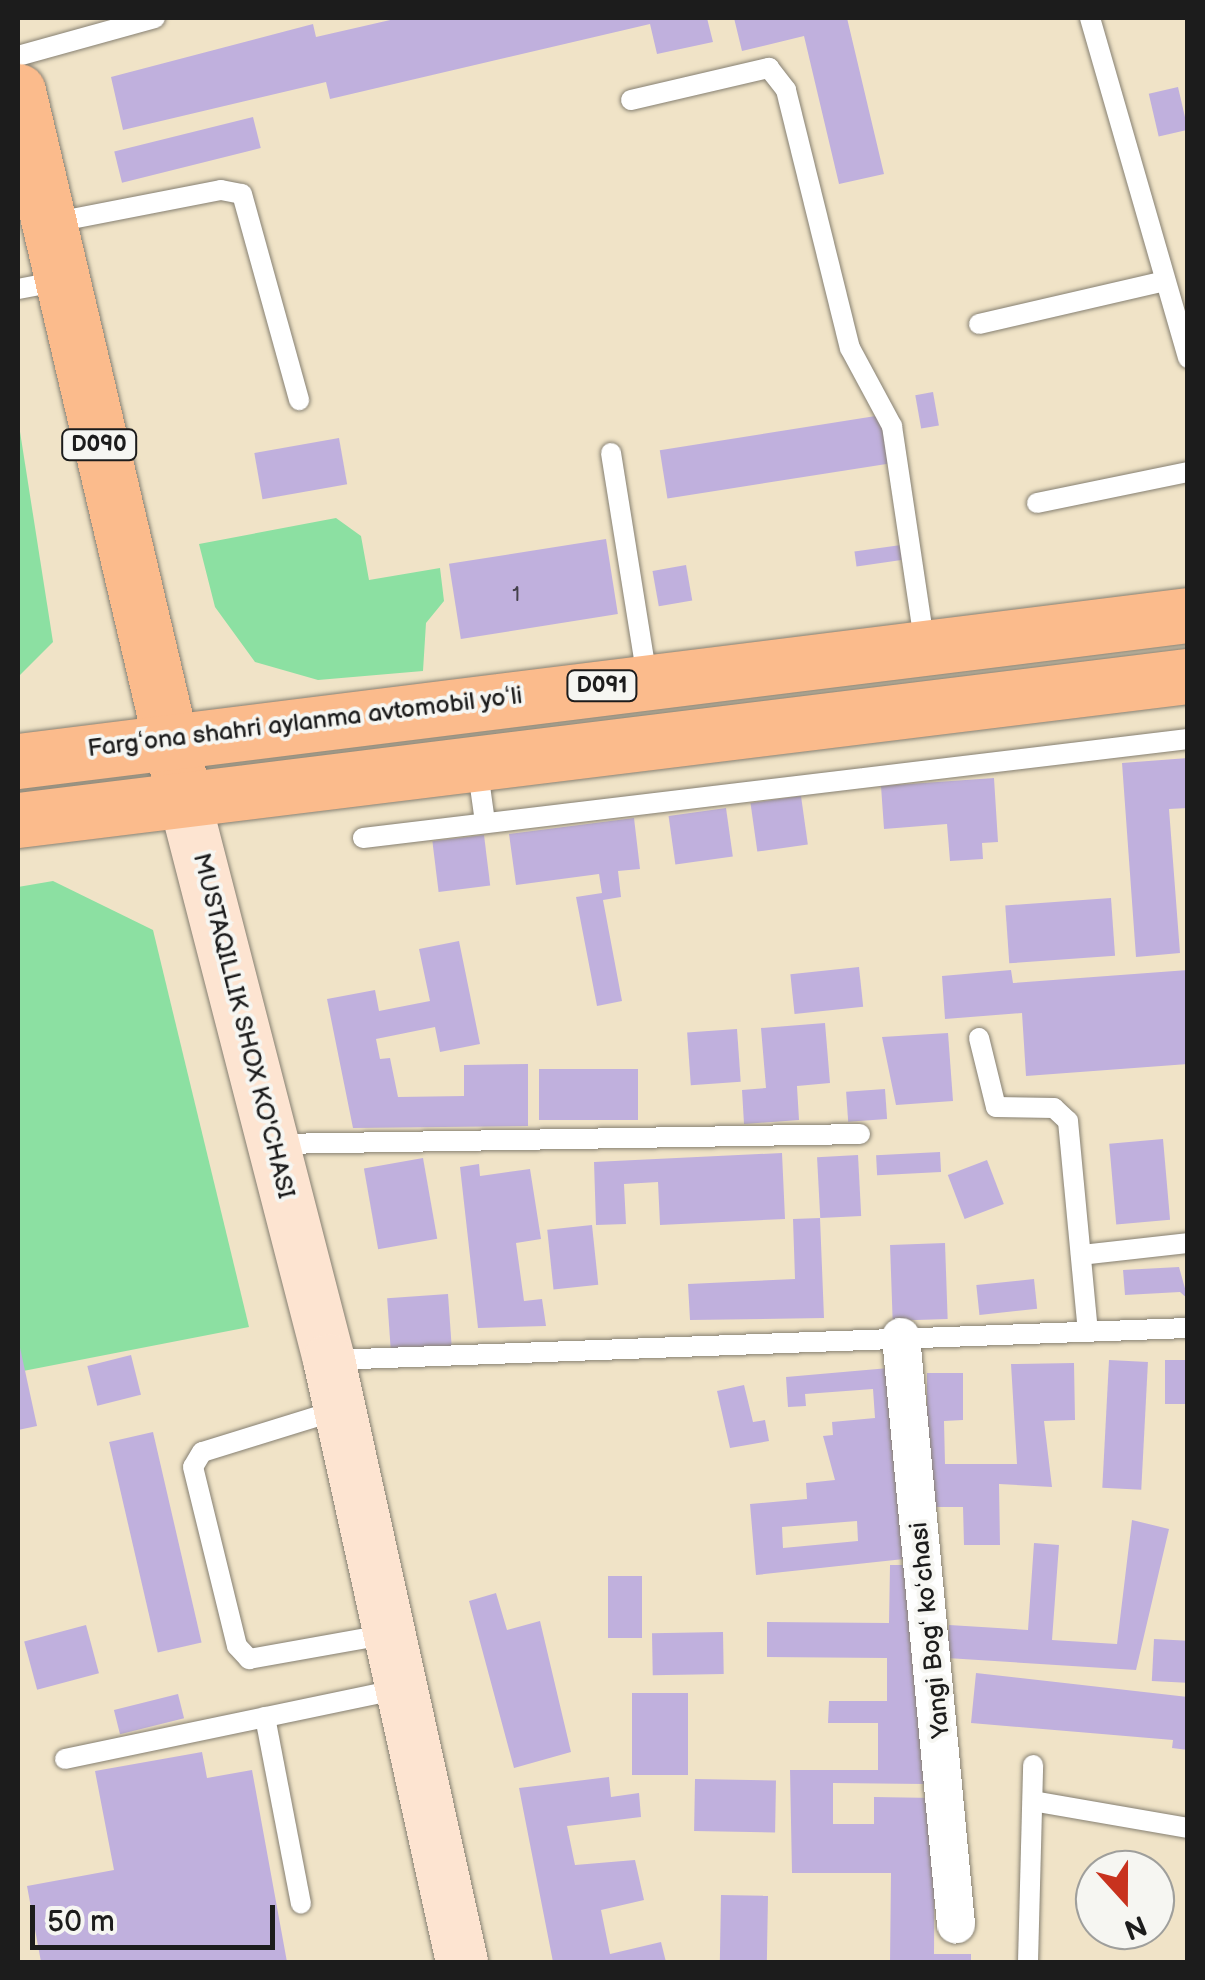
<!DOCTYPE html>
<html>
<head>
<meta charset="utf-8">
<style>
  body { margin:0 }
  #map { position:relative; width:1205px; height:1980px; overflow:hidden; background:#f0e3c7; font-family:"Balsamiq Sans",sans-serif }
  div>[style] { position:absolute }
  .green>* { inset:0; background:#8ce0a2 }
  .building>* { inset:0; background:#c0b0dd; transform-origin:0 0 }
  .roads { filter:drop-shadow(0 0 2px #868072) drop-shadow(0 0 2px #868072) }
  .lane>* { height:20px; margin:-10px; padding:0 10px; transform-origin:10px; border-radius:10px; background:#fff }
  .street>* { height:38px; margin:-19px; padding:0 19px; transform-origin:19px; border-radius:19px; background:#fff }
  .secondary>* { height:52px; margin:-26px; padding:0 26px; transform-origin:26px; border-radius:26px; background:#fde4d1 }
  .primary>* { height:55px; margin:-27.5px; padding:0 27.5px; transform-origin:27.5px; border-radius:27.5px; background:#fbbb8c }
  .highway>* { height:55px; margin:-27.5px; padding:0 27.5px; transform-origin:27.5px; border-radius:27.5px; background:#fbbb8c }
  span { translate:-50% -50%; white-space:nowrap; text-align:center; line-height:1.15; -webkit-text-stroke:8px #f6f6f2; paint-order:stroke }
  .number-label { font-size:20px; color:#45414c }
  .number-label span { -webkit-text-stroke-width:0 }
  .shield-label span { padding:2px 8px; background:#f6f6f2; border:2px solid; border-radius:8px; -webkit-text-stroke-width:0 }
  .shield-label { font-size:22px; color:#1c1c1c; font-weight:700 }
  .street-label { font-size:25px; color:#1c1c1c }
  .frame { position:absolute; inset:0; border:20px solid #1c1c1c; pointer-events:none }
  .north { position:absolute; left:1075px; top:1850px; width:100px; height:100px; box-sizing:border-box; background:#f6f6f2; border:2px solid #9f9f9c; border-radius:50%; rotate:159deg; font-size:28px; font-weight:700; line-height:40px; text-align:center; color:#1c1c1c }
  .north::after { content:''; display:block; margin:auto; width:35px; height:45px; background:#c8321e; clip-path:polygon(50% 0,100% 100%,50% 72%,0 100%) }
  .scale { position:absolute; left:30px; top:1905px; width:245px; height:45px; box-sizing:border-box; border:5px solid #1c1c1c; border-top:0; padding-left:12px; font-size:30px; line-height:35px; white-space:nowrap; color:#1c1c1c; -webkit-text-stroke:8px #f6f6f2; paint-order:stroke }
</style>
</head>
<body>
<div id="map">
  <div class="green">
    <i style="clip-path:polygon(18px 419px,53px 642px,18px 677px)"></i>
    <i style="clip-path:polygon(336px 518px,361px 536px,369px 580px,440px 568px,444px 601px,426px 623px,423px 671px,318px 680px,255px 662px,215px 607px,199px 544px)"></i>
    <i style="clip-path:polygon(53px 881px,153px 930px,249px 1327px,18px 1372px,18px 887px)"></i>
  </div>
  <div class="building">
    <i style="clip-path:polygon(399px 18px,707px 18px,713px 42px,657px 54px,650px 24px,330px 99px,326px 82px,123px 130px,111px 77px,313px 24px,316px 37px)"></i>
    <i style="clip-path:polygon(734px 18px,847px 18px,884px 174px,839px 184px,804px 36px,742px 51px)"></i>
    <i style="left:1178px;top:87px;width:44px;height:30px;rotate:77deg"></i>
    <i style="left:253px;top:117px;width:32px;height:143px;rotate:76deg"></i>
    <i style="left:933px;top:392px;width:34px;height:18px;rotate:80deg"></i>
    <i style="left:882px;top:415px;width:49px;height:225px;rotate:81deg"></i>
    <i style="left:339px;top:438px;width:47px;height:86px;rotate:80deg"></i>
    <i style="left:606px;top:539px;width:76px;height:159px;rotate:81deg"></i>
    <i style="left:901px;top:545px;width:15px;height:47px;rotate:82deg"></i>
    <i style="left:686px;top:565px;width:36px;height:34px;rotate:80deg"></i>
    <i style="clip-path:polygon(1188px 758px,1188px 808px,1169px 809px,1180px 953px,1136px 957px,1122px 763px)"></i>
    <i style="clip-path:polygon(994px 778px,998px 842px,982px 843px,983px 859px,950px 861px,947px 824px,884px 829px,881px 786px)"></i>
    <i style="left:801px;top:796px;width:49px;height:51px;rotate:82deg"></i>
    <i style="left:726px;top:808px;width:49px;height:58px;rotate:82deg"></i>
    <i style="clip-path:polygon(634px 818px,640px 869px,618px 871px,621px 897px,603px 900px,622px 1001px,597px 1006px,576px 897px,602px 893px,599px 874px,516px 885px,509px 834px)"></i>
    <i style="left:484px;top:835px;width:51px;height:52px;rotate:83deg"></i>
    <i style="left:1111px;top:898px;width:58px;height:106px;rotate:86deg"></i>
    <i style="clip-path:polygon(459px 941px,480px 1044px,440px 1052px,435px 1027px,376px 1039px,380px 1059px,390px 1058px,398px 1097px,464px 1096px,464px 1065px,528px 1064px,528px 1126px,353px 1128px,327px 999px,375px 990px,379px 1011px,430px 1001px,419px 949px)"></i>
    <i style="left:859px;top:967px;width:40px;height:69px;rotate:84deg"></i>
    <i style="clip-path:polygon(1011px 970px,1013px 983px,1188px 970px,1188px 1064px,1026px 1076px,1022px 1013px,945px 1019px,942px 976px)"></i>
    <i style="clip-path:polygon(825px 1023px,830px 1083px,797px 1086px,799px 1120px,744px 1124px,742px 1090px,766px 1088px,761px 1028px)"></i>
    <i style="left:737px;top:1029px;width:53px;height:50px;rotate:86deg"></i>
    <i style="clip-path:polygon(948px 1033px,953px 1101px,896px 1105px,882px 1037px)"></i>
    <i style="left:539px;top:1069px;width:99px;height:51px"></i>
    <i style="left:885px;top:1089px;width:30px;height:39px;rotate:86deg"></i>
    <i style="left:1163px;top:1139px;width:81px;height:54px;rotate:85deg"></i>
    <i style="left:940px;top:1152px;width:20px;height:64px;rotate:87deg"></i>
    <i style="clip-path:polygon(782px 1153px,785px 1219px,660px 1225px,658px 1182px,624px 1184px,626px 1224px,596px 1225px,594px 1162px)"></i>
    <i style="left:858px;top:1155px;width:61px;height:41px;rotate:87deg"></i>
    <i style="left:423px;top:1158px;width:82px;height:60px;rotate:80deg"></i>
    <i style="left:987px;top:1160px;width:47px;height:42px;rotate:69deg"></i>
    <i style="clip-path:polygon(479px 1164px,480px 1176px,530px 1169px,541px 1239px,516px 1243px,524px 1301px,542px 1299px,546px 1326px,478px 1328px,460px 1167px)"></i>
    <i style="clip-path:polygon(820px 1218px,824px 1318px,690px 1320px,688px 1284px,795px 1279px,793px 1219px)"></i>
    <i style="left:592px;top:1225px;width:60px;height:45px;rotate:84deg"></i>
    <i style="left:945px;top:1243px;width:76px;height:55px;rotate:88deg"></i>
    <i style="clip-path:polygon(1179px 1267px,1188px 1299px,1180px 1292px,1125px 1295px,1123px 1270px)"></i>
    <i style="left:1034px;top:1279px;width:30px;height:58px;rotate:84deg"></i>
    <i style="left:448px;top:1294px;width:55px;height:61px;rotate:86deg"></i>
    <i style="clip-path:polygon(19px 1343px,37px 1426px,18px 1430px,18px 1344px)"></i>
    <i style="left:131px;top:1355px;width:41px;height:45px;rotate:76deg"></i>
    <i style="left:1109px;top:1360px;width:39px;height:128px;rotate:3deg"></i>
    <i style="left:1165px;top:1360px;width:23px;height:44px"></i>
    <i style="clip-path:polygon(1074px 1363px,1075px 1420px,1044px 1421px,1052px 1487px,999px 1484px,1000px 1545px,964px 1545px,963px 1507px,927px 1507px,927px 1373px,963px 1373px,963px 1420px,944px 1421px,945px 1464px,1017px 1464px,1011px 1364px)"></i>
    <i style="clip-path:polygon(evenodd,889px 1368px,904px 1559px,756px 1575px,750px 1504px,807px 1499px,806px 1483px,835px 1480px,823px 1436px,833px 1435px,832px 1422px,875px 1418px,873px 1389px,805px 1394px,806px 1406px,788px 1407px,786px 1377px,889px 1368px,857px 1521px,858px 1541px,783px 1548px,782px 1527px,857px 1521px)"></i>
    <i style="clip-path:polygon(744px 1385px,753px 1422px,765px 1420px,769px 1441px,730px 1448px,717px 1391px)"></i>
    <i style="left:153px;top:1432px;width:216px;height:45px;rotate:77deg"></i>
    <i style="clip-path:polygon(1132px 1520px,1169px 1529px,1136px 1670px,947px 1658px,949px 1625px,1028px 1630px,1034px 1543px,1059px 1545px,1052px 1640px,1117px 1644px)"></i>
    <i style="clip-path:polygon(890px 1565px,911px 1565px,925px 1658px,924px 1784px,833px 1783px,833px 1824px,874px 1824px,874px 1797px,935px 1798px,934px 1954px,971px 1954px,971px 1962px,890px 1962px,891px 1873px,792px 1873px,790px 1770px,878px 1770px,878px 1723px,828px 1723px,829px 1701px,887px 1701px,887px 1658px,767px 1657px,767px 1622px,889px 1623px)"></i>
    <i style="left:608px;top:1576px;width:34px;height:62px"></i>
    <i style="clip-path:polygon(496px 1593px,507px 1630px,540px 1621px,571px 1752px,514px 1768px,469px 1601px)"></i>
    <i style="left:86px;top:1625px;width:50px;height:64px;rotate:75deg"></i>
    <i style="left:723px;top:1632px;width:42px;height:71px;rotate:89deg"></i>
    <i style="left:1154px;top:1639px;width:34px;height:42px;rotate:3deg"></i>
    <i style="clip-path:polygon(976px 1673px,1188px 1697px,1188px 1750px,1172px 1748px,1173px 1740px,971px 1723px)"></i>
    <i style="left:632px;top:1693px;width:56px;height:82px"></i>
    <i style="left:178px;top:1694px;width:25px;height:66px;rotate:76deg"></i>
    <i style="clip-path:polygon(202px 1752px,207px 1778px,252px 1770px,287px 1962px,41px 1962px,27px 1886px,114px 1870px,95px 1771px)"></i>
    <i style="clip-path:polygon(609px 1777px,611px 1797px,639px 1793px,641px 1817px,567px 1826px,575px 1865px,635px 1860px,644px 1900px,601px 1910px,610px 1954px,661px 1942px,666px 1962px,553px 1962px,519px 1788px)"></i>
    <i style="left:695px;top:1779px;width:81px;height:52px;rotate:1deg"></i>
    <i style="left:721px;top:1895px;width:47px;height:67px;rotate:1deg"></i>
  </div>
  <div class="roads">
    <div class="lane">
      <i style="left:1090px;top:18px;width:354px;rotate:73.9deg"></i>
      <i style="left:18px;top:56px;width:142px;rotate:-15.5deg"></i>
      <i style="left:631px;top:100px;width:142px;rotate:-13.1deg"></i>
      <i style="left:769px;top:68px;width:28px;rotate:52deg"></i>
      <i style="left:786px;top:90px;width:266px;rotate:76.1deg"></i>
      <i style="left:850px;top:348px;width:89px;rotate:61.7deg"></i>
      <i style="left:892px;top:426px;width:223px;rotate:81.5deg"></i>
      <i style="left:51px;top:223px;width:173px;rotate:-11deg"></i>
      <i style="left:221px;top:190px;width:21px;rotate:11deg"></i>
      <i style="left:242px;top:194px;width:214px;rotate:74.5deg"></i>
      <i style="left:18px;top:289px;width:43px;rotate:-10.8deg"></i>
      <i style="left:979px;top:324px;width:191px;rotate:-13deg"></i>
      <i style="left:611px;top:453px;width:228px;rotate:80.9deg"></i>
      <i style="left:1037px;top:503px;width:154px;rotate:-11.6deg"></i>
      <i style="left:477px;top:765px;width:58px;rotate:82deg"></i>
      <i style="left:363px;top:838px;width:831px;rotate:-6.84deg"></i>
      <i style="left:979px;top:1038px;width:71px;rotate:76.2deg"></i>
      <i style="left:996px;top:1107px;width:58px;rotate:1deg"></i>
      <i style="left:1054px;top:1108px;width:19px;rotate:43deg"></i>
      <i style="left:1068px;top:1121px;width:211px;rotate:84.6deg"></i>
      <i style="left:277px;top:1144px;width:583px;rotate:-0.98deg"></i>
      <i style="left:1081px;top:1255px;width:108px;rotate:-6.4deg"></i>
      <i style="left:331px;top:1360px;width:858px;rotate:-2.14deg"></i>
      <i style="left:338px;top:1410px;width:142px;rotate:162.8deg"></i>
      <i style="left:202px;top:1452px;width:17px;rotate:121deg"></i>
      <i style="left:193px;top:1467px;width:184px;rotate:76.2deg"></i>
      <i style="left:237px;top:1646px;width:18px;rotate:47deg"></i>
      <i style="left:249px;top:1659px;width:143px;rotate:-10.1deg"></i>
      <i style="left:265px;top:1717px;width:190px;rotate:79.1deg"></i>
      <i style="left:65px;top:1759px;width:342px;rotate:-11.8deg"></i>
      <i style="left:1033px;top:1801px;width:157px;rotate:9.9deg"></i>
      <i style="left:1028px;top:1962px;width:197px;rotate:-88.5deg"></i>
    </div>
    <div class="street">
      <i style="left:901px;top:1337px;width:590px;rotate:84.65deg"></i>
    </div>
    <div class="secondary">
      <i style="left:184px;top:798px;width:580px;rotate:75.53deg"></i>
      <i style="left:329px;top:1360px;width:617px;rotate:77.54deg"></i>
    </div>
    <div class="primary">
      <i style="left:18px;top:91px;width:726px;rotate:76.79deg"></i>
    </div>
    <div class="highway">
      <i style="left:18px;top:761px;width:1179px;rotate:-7.11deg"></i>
      <i style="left:18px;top:820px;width:1179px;rotate:-7.02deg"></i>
    </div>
  </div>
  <div class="number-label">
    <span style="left:516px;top:595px">1</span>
  </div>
  <div class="shield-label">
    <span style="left:99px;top:445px">D090</span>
    <span style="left:602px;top:686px">D091</span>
  </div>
  <div class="street-label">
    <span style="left:305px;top:723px;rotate:-7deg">Fargʻona shahri aylanma avtomobil yoʻli</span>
    <span style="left:243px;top:1026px;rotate:76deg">MUSTAQILLIK SHOX KO'CHASI</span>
    <span style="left:931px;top:1630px;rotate:-96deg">Yangi Bogʻ koʻchasi</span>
  </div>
  <div class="frame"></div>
  <div class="north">N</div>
  <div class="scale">50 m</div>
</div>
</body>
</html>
